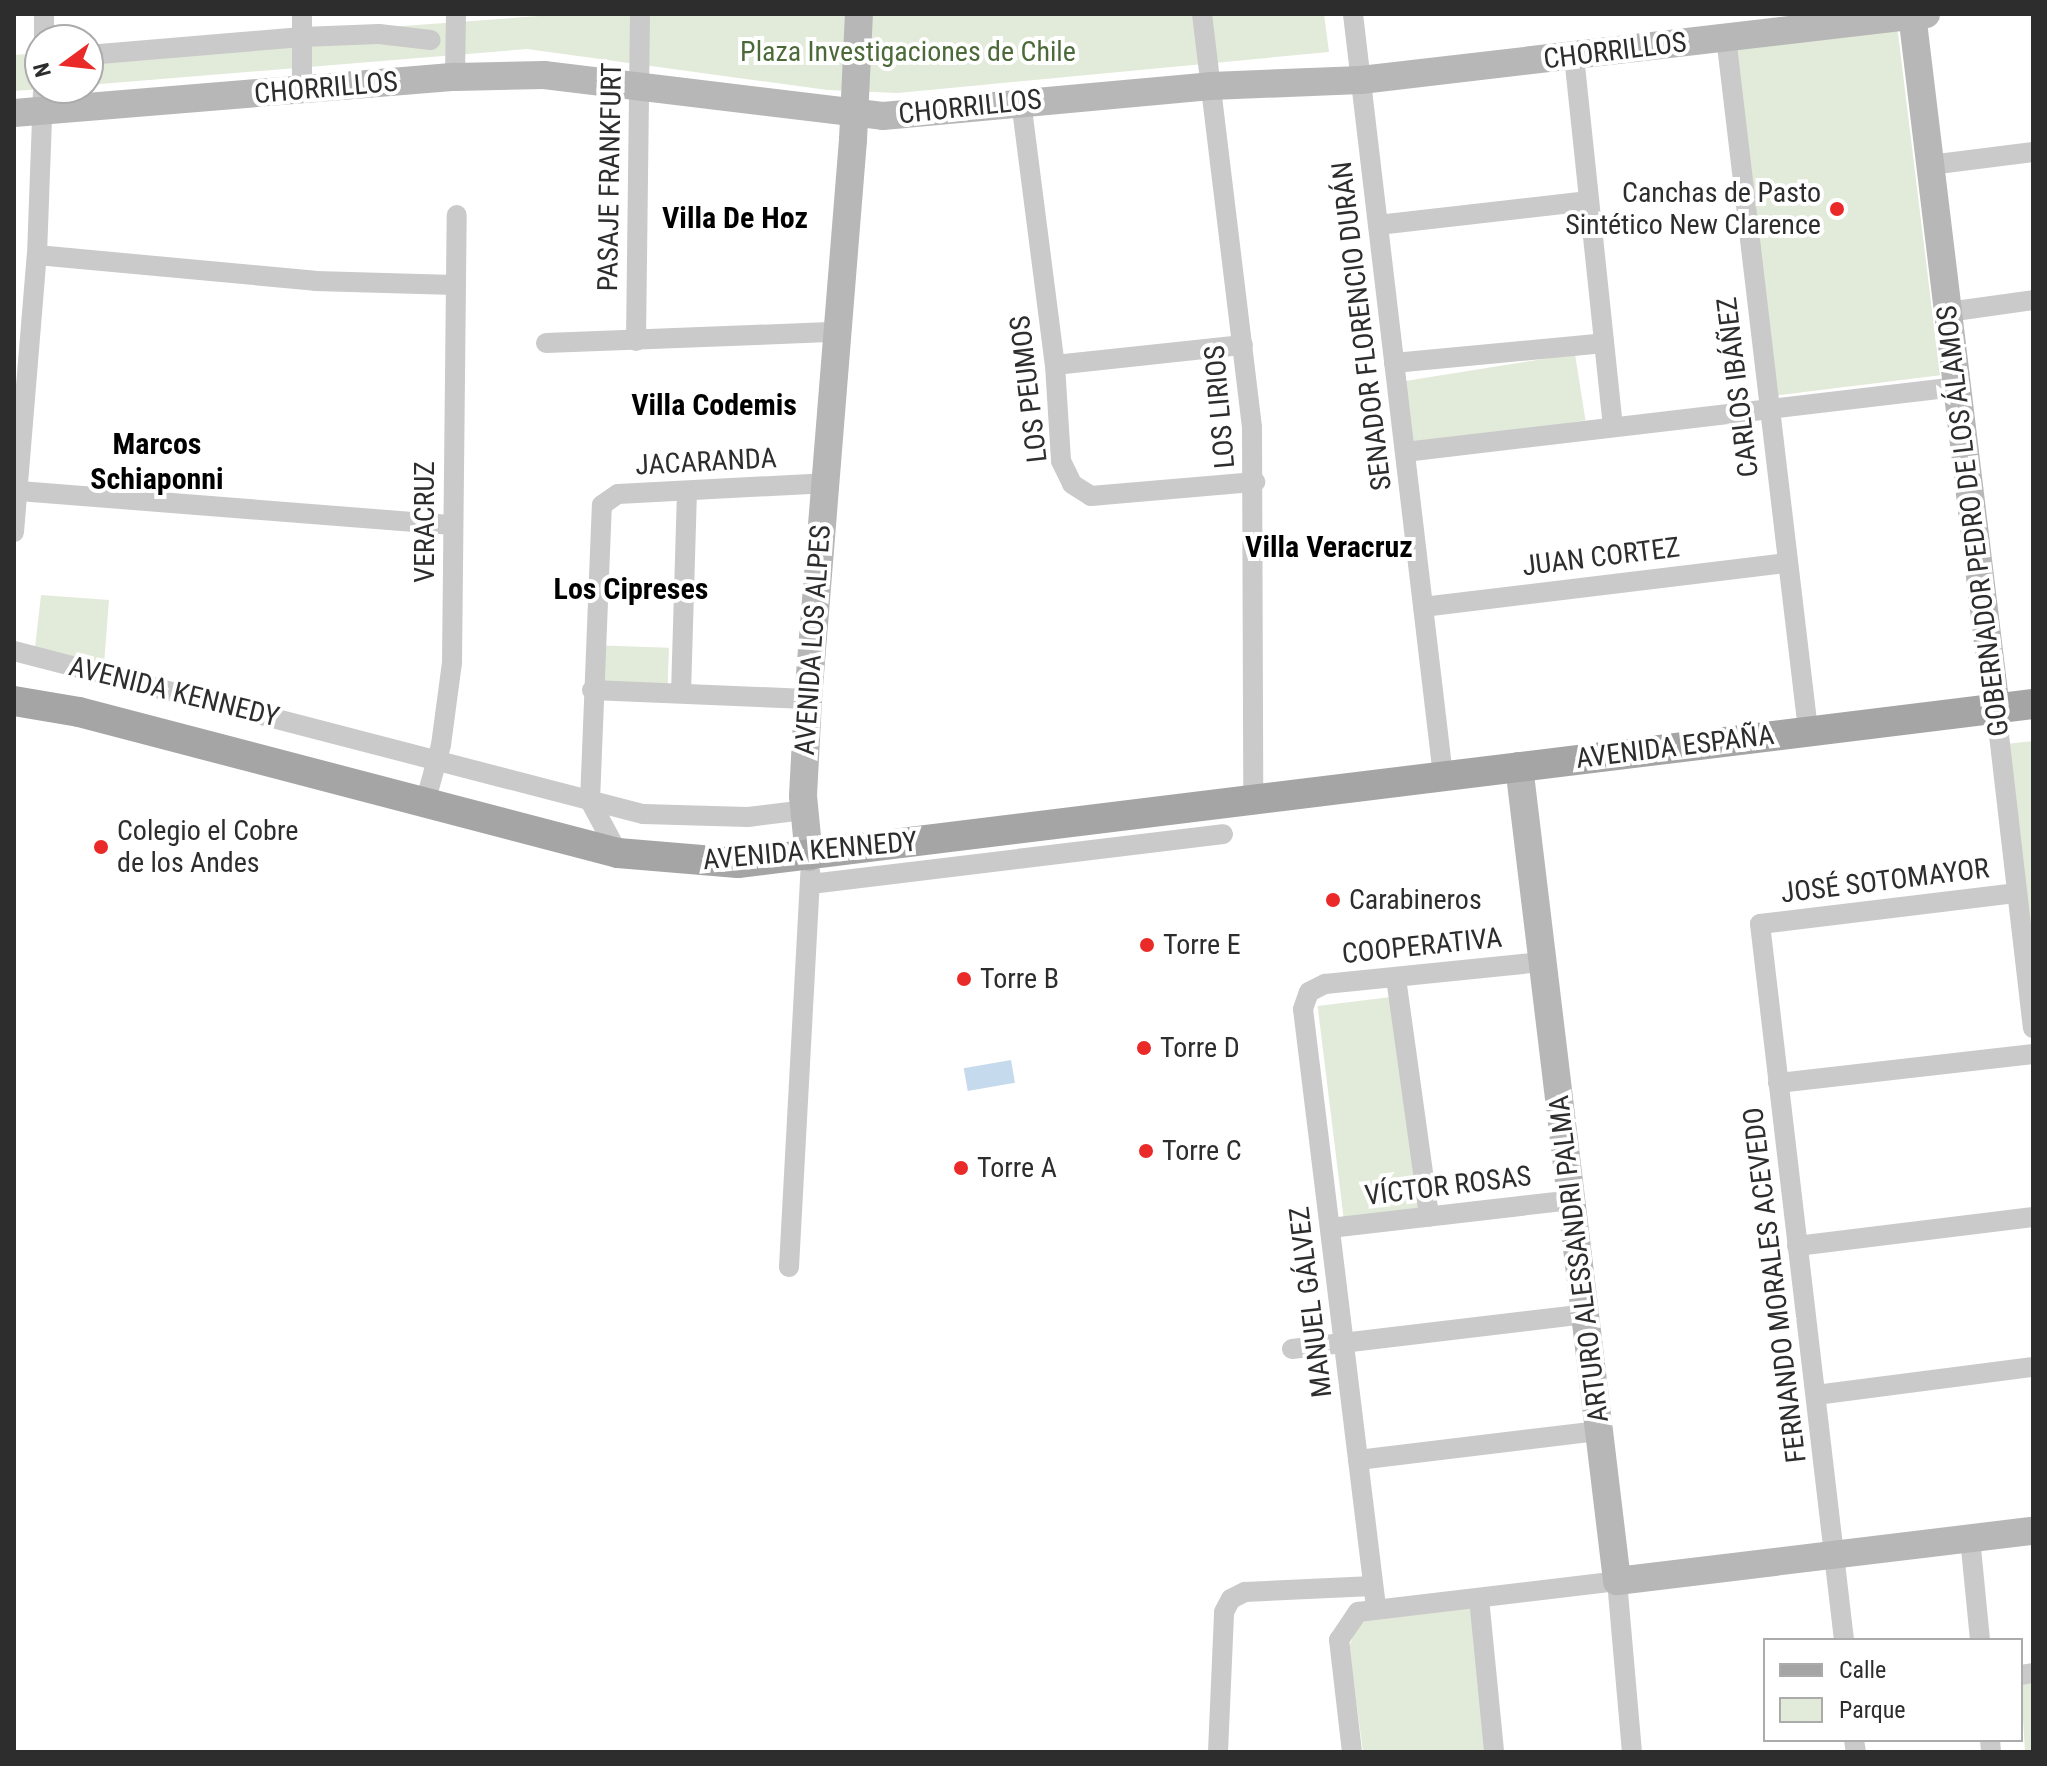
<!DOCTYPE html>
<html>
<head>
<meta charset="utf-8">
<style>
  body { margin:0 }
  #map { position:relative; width:2047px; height:1766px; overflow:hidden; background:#fff; font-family:"Roboto Condensed",sans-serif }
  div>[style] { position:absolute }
  .green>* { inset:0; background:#e2ebda; transform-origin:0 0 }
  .water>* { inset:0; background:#c5daec; transform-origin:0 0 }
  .street>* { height:20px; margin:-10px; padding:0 10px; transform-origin:10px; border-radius:10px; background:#cacaca }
  .secondary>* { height:28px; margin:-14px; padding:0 14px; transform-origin:14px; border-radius:14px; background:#b7b7b7 }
  .primary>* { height:30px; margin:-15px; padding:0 15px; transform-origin:15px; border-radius:15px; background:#a5a5a5 }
  .dots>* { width:22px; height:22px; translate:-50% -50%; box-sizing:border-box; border:4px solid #fff; border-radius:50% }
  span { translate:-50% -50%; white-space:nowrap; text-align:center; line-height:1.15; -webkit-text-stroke:8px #fff; paint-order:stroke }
  .street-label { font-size:28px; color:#2d2d2d }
  .park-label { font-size:28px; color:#4c6a39 }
  .poi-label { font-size:28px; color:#2d2d2d }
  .right { translate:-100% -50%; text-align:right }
  .left { translate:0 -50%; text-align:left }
  .neighbourhood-label { font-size:30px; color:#000; font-weight:700 }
  .frame { position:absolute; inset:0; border:16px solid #2d2d2d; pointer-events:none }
  .legend { position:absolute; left:1763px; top:1638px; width:260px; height:104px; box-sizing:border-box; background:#fff; border:2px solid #ababab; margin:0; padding:10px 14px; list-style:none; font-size:24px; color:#2d2d2d }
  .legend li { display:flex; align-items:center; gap:16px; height:40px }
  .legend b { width:40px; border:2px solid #ababab }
  .north { position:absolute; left:24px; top:24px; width:80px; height:80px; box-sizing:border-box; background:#fff; border:2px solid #ababab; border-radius:50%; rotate:255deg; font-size:22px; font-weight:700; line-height:32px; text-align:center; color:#2d2d2d }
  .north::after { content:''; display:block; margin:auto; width:28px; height:36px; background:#ea2929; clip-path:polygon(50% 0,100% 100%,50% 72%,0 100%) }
</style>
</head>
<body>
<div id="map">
  <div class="green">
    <i style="clip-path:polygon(567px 14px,1324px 14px,1329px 52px,898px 93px,827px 90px,527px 49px,88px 85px,88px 49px)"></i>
    <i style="left:1897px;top:25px;width:353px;height:163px;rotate:83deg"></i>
    <i style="clip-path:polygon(40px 53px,40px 88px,56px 88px,14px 91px,14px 55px)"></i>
    <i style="left:1575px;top:354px;width:67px;height:175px;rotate:81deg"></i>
    <i style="clip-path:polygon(41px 595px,109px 600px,104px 664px,35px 648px)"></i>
    <i style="left:589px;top:645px;width:80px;height:39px;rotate:2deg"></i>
    <i style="clip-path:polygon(2033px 741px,2033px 966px,2006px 744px)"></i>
    <i style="left:1399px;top:996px;width:217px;height:82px;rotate:83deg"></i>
    <i style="clip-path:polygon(1473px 1605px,1487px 1752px,1363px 1752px,1349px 1646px,1359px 1624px,1371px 1616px)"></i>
    <i style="clip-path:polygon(2033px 1683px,2033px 1752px,2025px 1752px,2021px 1685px)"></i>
  </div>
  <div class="water">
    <i style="left:1011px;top:1060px;width:23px;height:48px;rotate:80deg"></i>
  </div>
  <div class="street">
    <i style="left:1202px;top:14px;width:416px;rotate:83.1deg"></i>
    <i style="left:1252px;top:427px;width:371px;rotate:89.8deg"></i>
    <i style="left:1353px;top:14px;width:766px;rotate:83.26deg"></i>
    <i style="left:1726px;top:37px;width:698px;rotate:83.25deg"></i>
    <i style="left:44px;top:40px;width:26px;rotate:-90deg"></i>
    <i style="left:88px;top:55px;width:215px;rotate:-4.8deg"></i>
    <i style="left:302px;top:37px;width:77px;rotate:-2.2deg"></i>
    <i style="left:379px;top:34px;width:52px;rotate:6.6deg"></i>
    <i style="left:1574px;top:56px;width:373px;rotate:84deg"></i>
    <i style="left:455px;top:77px;width:63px;rotate:-89.1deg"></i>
    <i style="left:302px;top:90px;width:76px;rotate:-90deg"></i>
    <i style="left:1021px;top:101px;width:266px;rotate:82.7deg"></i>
    <i style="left:1055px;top:365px;width:96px;rotate:86.4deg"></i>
    <i style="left:1061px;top:461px;width:25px;rotate:64deg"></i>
    <i style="left:1072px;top:484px;width:22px;rotate:32deg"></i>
    <i style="left:1091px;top:496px;width:165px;rotate:-4.9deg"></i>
    <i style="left:1930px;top:165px;width:104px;rotate:-7.2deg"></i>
    <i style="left:1378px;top:225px;width:212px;rotate:-6.5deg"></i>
    <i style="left:37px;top:255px;width:279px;rotate:5.3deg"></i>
    <i style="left:315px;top:281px;width:140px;rotate:1.6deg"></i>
    <i style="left:1948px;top:312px;width:86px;rotate:-8deg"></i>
    <i style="left:636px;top:341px;width:327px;rotate:-89.3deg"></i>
    <i style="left:546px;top:343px;width:290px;rotate:-2.2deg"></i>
    <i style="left:1394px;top:363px;width:211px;rotate:-5.4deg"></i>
    <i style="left:1055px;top:365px;width:189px;rotate:-6.1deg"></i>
    <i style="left:1405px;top:452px;width:556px;rotate:-6.72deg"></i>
    <i style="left:19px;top:491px;width:435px;rotate:4.5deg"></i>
    <i style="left:14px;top:532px;width:278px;rotate:-85.3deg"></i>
    <i style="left:37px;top:255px;width:167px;rotate:-87.9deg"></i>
    <i style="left:1423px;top:607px;width:366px;rotate:-6.9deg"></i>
    <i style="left:14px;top:651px;width:650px;rotate:14.53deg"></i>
    <i style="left:643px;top:814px;width:105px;rotate:1.6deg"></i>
    <i style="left:748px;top:817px;width:56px;rotate:-7.1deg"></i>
    <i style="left:592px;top:690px;width:216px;rotate:2.4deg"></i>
    <i style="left:681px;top:693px;width:199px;rotate:-88.3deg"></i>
    <i style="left:1996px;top:709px;width:321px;rotate:83.4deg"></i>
    <i style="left:425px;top:803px;width:60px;rotate:-74.6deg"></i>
    <i style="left:441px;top:745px;width:83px;rotate:-82.4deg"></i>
    <i style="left:452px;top:663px;width:448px;rotate:-89.4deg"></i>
    <i style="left:618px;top:853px;width:59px;rotate:-118.3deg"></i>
    <i style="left:590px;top:801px;width:296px;rotate:-87.7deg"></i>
    <i style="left:602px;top:505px;width:19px;rotate:-35deg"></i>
    <i style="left:618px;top:494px;width:207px;rotate:-3deg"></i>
    <i style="left:811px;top:884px;width:415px;rotate:-6.9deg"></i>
    <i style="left:1396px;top:978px;width:241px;rotate:82.1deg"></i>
    <i style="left:1778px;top:1083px;width:257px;rotate:-6.5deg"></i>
    <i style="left:1330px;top:1228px;width:243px;rotate:-6.6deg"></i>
    <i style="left:1797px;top:1246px;width:238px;rotate:-7deg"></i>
    <i style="left:789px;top:1267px;width:395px;rotate:-86.9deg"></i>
    <i style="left:1292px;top:1349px;width:295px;rotate:-6.8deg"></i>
    <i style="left:1816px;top:1395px;width:219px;rotate:-7.4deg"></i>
    <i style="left:1358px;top:1460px;width:243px;rotate:-6.9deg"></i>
    <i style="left:1970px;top:1538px;width:102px;rotate:84.4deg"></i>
    <i style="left:1479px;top:1598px;width:155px;rotate:84.4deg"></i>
    <i style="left:1376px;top:1607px;width:602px;rotate:-96.96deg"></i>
    <i style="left:1303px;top:1009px;width:18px;rotate:-71deg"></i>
    <i style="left:1309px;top:992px;width:18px;rotate:-27deg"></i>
    <i style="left:1325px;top:984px;width:219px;rotate:-5.8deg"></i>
    <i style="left:1844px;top:1640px;width:721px;rotate:-96.69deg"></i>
    <i style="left:1760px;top:924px;width:259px;rotate:-6.9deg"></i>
    <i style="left:2021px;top:1675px;width:12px;rotate:-9deg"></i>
    <i style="left:1854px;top:1740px;width:12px;rotate:81deg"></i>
    <i style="left:1990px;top:1740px;width:12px;rotate:85deg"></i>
    <i style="left:1218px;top:1752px;width:140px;rotate:-87.5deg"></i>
    <i style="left:1224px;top:1612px;width:15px;rotate:-62deg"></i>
    <i style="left:1231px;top:1599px;width:16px;rotate:-27deg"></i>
    <i style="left:1245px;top:1592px;width:128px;rotate:-2.7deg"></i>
    <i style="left:1352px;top:1752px;width:113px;rotate:-96.6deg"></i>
    <i style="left:1339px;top:1640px;width:34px;rotate:-56deg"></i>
    <i style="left:1358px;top:1612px;width:261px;rotate:-6.8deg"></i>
    <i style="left:1617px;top:1581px;width:172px;rotate:85deg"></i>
  </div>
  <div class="secondary">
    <i style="left:1912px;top:14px;width:700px;rotate:83.11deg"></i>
    <i style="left:14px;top:113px;width:442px;rotate:-4.7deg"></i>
    <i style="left:455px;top:77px;width:89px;rotate:-1.3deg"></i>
    <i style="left:544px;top:75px;width:341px;rotate:6.9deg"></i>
    <i style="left:883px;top:116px;width:329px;rotate:-5.2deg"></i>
    <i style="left:1211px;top:86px;width:150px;rotate:-2.3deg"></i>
    <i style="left:1361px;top:80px;width:569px;rotate:-6.66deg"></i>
    <i style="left:1519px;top:766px;width:821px;rotate:83.14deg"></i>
    <i style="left:1617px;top:1581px;width:419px;rotate:-6.9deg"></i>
    <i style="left:809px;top:857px;width:61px;rotate:-95.6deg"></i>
    <i style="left:803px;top:796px;width:97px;rotate:-87deg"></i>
    <i style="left:808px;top:699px;width:561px;rotate:-85.4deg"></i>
    <i style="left:853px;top:140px;width:126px;rotate:-87.3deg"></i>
  </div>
  <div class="primary">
    <i style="left:14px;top:701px;width:66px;rotate:9.6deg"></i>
    <i style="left:79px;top:712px;width:557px;rotate:14.66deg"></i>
    <i style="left:618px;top:853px;width:120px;rotate:4.8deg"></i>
    <i style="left:738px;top:863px;width:1305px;rotate:-7deg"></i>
  </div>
  <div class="dots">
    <i style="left:1837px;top:209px;background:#ea2929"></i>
    <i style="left:101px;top:847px;background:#ea2929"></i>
    <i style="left:1333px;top:900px;background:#ea2929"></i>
    <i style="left:1147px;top:945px;background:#ea2929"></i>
    <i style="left:964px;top:979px;background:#ea2929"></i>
    <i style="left:1144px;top:1048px;background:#ea2929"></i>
    <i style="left:1146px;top:1151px;background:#ea2929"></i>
    <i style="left:961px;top:1168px;background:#ea2929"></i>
  </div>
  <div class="street-label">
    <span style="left:1615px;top:51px;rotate:-7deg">CHORRILLOS</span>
    <span style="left:326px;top:88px;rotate:-5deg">CHORRILLOS</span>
    <span style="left:970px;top:107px;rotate:-6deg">CHORRILLOS</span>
    <span style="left:610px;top:177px;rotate:-89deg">PASAJE FRANKFURT</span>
    <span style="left:1362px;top:326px;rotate:-97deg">SENADOR FLORENCIO DURÁN</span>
    <span style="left:1738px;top:387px;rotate:-97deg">CARLOS IBÁÑEZ</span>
    <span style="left:1029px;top:389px;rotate:-97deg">LOS PEUMOS</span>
    <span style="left:1220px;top:407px;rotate:-95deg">LOS LIRIOS</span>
    <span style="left:706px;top:462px;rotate:-3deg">JACARANDA</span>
    <span style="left:1973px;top:521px;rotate:-97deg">GOBERNADOR PEDRO DE LOS ÁLAMOS</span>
    <span style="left:425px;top:522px;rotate:-90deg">VERACRUZ</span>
    <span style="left:1601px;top:557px;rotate:-7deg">JUAN CORTEZ</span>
    <span style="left:813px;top:640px;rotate:-86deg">AVENIDA LOS ALPES</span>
    <span style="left:174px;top:692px;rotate:14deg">AVENIDA KENNEDY</span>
    <span style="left:1675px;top:747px;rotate:-7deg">AVENIDA ESPAÑA</span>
    <span style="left:810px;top:851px;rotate:-5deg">AVENIDA KENNEDY</span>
    <span style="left:1885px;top:881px;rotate:-7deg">JOSÉ SOTOMAYOR</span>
    <span style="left:1422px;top:946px;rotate:-6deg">COOPERATIVA</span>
    <span style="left:1448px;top:1186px;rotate:-7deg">VÍCTOR ROSAS</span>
    <span style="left:1579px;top:1259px;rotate:-97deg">ARTURO ALESSANDRI PALMA</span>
    <span style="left:1775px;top:1285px;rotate:-97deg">FERNANDO MORALES ACEVEDO</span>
    <span style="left:1311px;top:1302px;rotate:-97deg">MANUEL GÁLVEZ</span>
  </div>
  <div class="park-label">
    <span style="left:908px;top:52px">Plaza Investigaciones de Chile</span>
  </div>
  <div class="poi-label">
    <span class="right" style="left:1821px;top:209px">Canchas de Pasto<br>Sintético New Clarence</span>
    <span class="left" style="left:117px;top:847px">Colegio el Cobre<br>de los Andes</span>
    <span class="left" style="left:1349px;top:900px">Carabineros</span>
    <span class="left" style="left:1163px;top:945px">Torre E</span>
    <span class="left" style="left:980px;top:979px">Torre B</span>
    <span class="left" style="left:1160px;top:1048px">Torre D</span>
    <span class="left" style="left:1162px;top:1151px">Torre C</span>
    <span class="left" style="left:977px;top:1168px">Torre A</span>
  </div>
  <div class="neighbourhood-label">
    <span style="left:735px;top:218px">Villa De Hoz</span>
    <span style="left:714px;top:405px">Villa Codemis</span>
    <span style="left:157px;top:461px">Marcos<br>Schiaponni</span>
    <span style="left:1329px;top:547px">Villa Veracruz</span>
    <span style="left:631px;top:589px">Los Cipreses</span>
  </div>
  <div class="frame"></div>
  <ul class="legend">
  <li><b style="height:10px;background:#a5a5a5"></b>Calle</li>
  <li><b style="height:22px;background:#e2ebda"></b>Parque</li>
  </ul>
  <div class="north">N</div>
</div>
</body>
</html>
